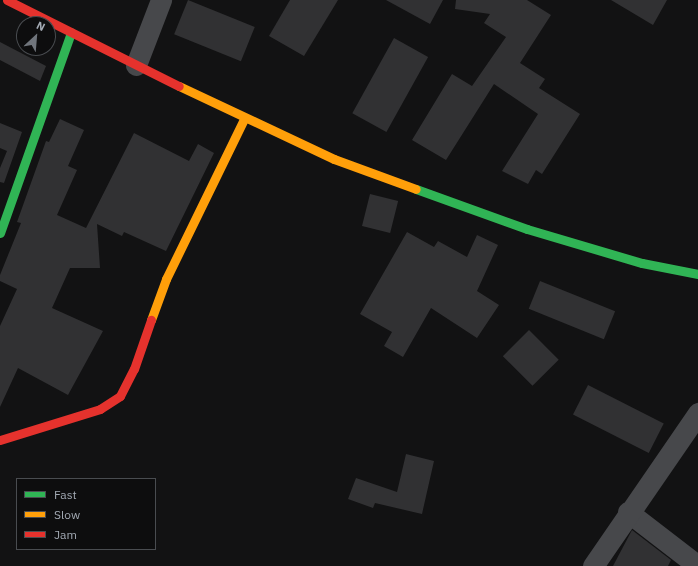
<!DOCTYPE html>
<html>
<head>
<meta charset="utf-8">
<style>
  body { margin:0 }
  #map { position:relative; width:698px; height:566px; overflow:hidden; background:#121213; font-family:"IBM Plex Sans",sans-serif }
  div>[style] { position:absolute }
  .building>* { inset:0; background:#313133; transform-origin:0 0 }
  .street>* { height:21px; margin:-10.5px; padding:0 10.5px; transform-origin:10.5px; border-radius:10.5px; background:#47484b }
  .fast>* { height:9px; margin:-4.5px; padding:0 4.5px; transform-origin:4.5px; border-radius:4.5px; background:#30b455 }
  .slow>* { height:9px; margin:-4.5px; padding:0 4.5px; transform-origin:4.5px; border-radius:4.5px; background:#ff9f0a }
  .jam>* { height:9px; margin:-4.5px; padding:0 4.5px; transform-origin:4.5px; border-radius:4.5px; background:#e5322d }
  span { translate:-50% -50%; white-space:nowrap; text-align:center; line-height:1.15; -webkit-text-stroke:3px #0d0d0e; paint-order:stroke }
  .legend { position:absolute; left:16px; top:478px; width:140px; height:72px; box-sizing:border-box; background:#0d0d0e; border:1px solid #494c50; margin:0; padding:5px 7px; list-style:none; font-size:12px; color:#a3aab4 }
  .legend li { display:flex; align-items:center; gap:8px; height:20px }
  .legend b { width:20px; border:1px solid #494c50 }
  .north { position:absolute; left:16px; top:16px; width:40px; height:40px; box-sizing:border-box; background:#0d0d0e; border:1px solid #494c50; border-radius:50%; rotate:26deg; font-size:11px; font-weight:700; line-height:16px; text-align:center; color:#a3aab4 }
  .north::after { content:''; display:block; margin:auto; width:14px; height:18px; background:#70757c; clip-path:polygon(50% 0,100% 100%,50% 72%,0 100%) }
</style>
</head>
<body>
<div id="map">
  <div class="building">
    <i style="left:188px;top:0;width:72px;height:37px;rotate:22deg"></i>
    <i style="clip-path:polygon(290px 0,338px 0,304px 56px,269px 36px)"></i>
    <i style="clip-path:polygon(386px 0,443px 0,430px 24px)"></i>
    <i style="clip-path:polygon(456px 0,527px 0,551px 15px,520px 63px,545px 79px,539px 88px,580px 114px,542px 174px,536px 170px,528px 184px,502px 171px,538px 114px,494px 84px,446px 160px,412px 140px,452px 74px,472px 86px,506px 37px,484px 23px,490px 14px,455px 9px)"></i>
    <i style="clip-path:polygon(611px 0,667px 0,653px 25px)"></i>
    <i style="left:394px;top:38px;width:39px;height:86px;rotate:29deg"></i>
    <i style="clip-path:polygon(0 42px,46px 66px,40px 81px,0 60px)"></i>
    <i style="clip-path:polygon(60px 119px,84px 130px,68px 166px,77px 170px,57px 215px,86px 228px,134px 133px,189px 161px,198px 144px,214px 153px,166px 251px,124px 232px,122px 236px,97px 224px,100px 268px,70px 268px,52px 308px,103px 331px,68px 395px,18px 368px,0 407px,0 326px,17px 289px,0 281px,0 275px,21px 223px,17px 222px,46px 141px,49px 142px)"></i>
    <i style="clip-path:polygon(0 123px,22px 132px,4px 183px,0 182px,0 168px,7px 151px,0 148px)"></i>
    <i style="left:370px;top:194px;width:29px;height:33px;rotate:14deg"></i>
    <i style="clip-path:polygon(407px 232px,434px 247px,438px 241px,467px 257px,477px 235px,498px 245px,477px 291px,499px 305px,477px 338px,431px 308px,403px 357px,384px 346px,392px 332px,360px 314px)"></i>
    <i style="left:540px;top:281px;width:81px;height:30px;rotate:22deg"></i>
    <i style="left:529px;top:330px;width:42px;height:37px;rotate:45deg"></i>
    <i style="left:588px;top:385px;width:85px;height:33px;rotate:27deg"></i>
    <i style="clip-path:polygon(406px 454px,434px 461px,422px 514px,375px 503px,373px 508px,348px 499px,356px 478px,397px 492px)"></i>
    <i style="clip-path:polygon(632px 530px,671px 560px,668px 566px,613px 566px)"></i>
  </div>
  <div class="street">
    <i style="left:136px;top:65px;width:70px;rotate:-69deg"></i>
    <i style="left:628px;top:512px;width:88px;rotate:37.6deg"></i>
    <i style="left:593px;top:566px;width:186px;rotate:-55.5deg"></i>
  </div>
  <div class="fast">
    <i style="left:416px;top:189px;width:118px;rotate:19.8deg"></i>
    <i style="left:527px;top:229px;width:120px;rotate:16.5deg"></i>
    <i style="left:642px;top:263px;width:57px;rotate:11.1deg"></i>
    <i style="left:0;top:233px;width:213px;rotate:-70.5deg"></i>
  </div>
  <div class="slow">
    <i style="left:179px;top:86px;width:171px;rotate:25.2deg"></i>
    <i style="left:334px;top:159px;width:87px;rotate:20.1deg"></i>
    <i style="left:151px;top:320px;width:44px;rotate:-69.9deg"></i>
    <i style="left:166px;top:279px;width:178px;rotate:-64deg"></i>
  </div>
  <div class="jam">
    <i style="left:7px;top:0;width:192px;rotate:26.6deg"></i>
    <i style="left:0;top:440px;width:105px;rotate:-17.2deg"></i>
    <i style="left:100px;top:409px;width:24px;rotate:-33deg"></i>
    <i style="left:120px;top:396px;width:30px;rotate:-63deg"></i>
    <i style="left:134px;top:369px;width:52px;rotate:-70.9deg"></i>
  </div>
  <ul class="legend">
  <li><b style="height:5px;background:#30b455"></b>Fast</li>
  <li><b style="height:5px;background:#ff9f0a"></b>Slow</li>
  <li><b style="height:5px;background:#e5322d"></b>Jam</li>
  </ul>
  <div class="north">N</div>
</div>
</body>
</html>
